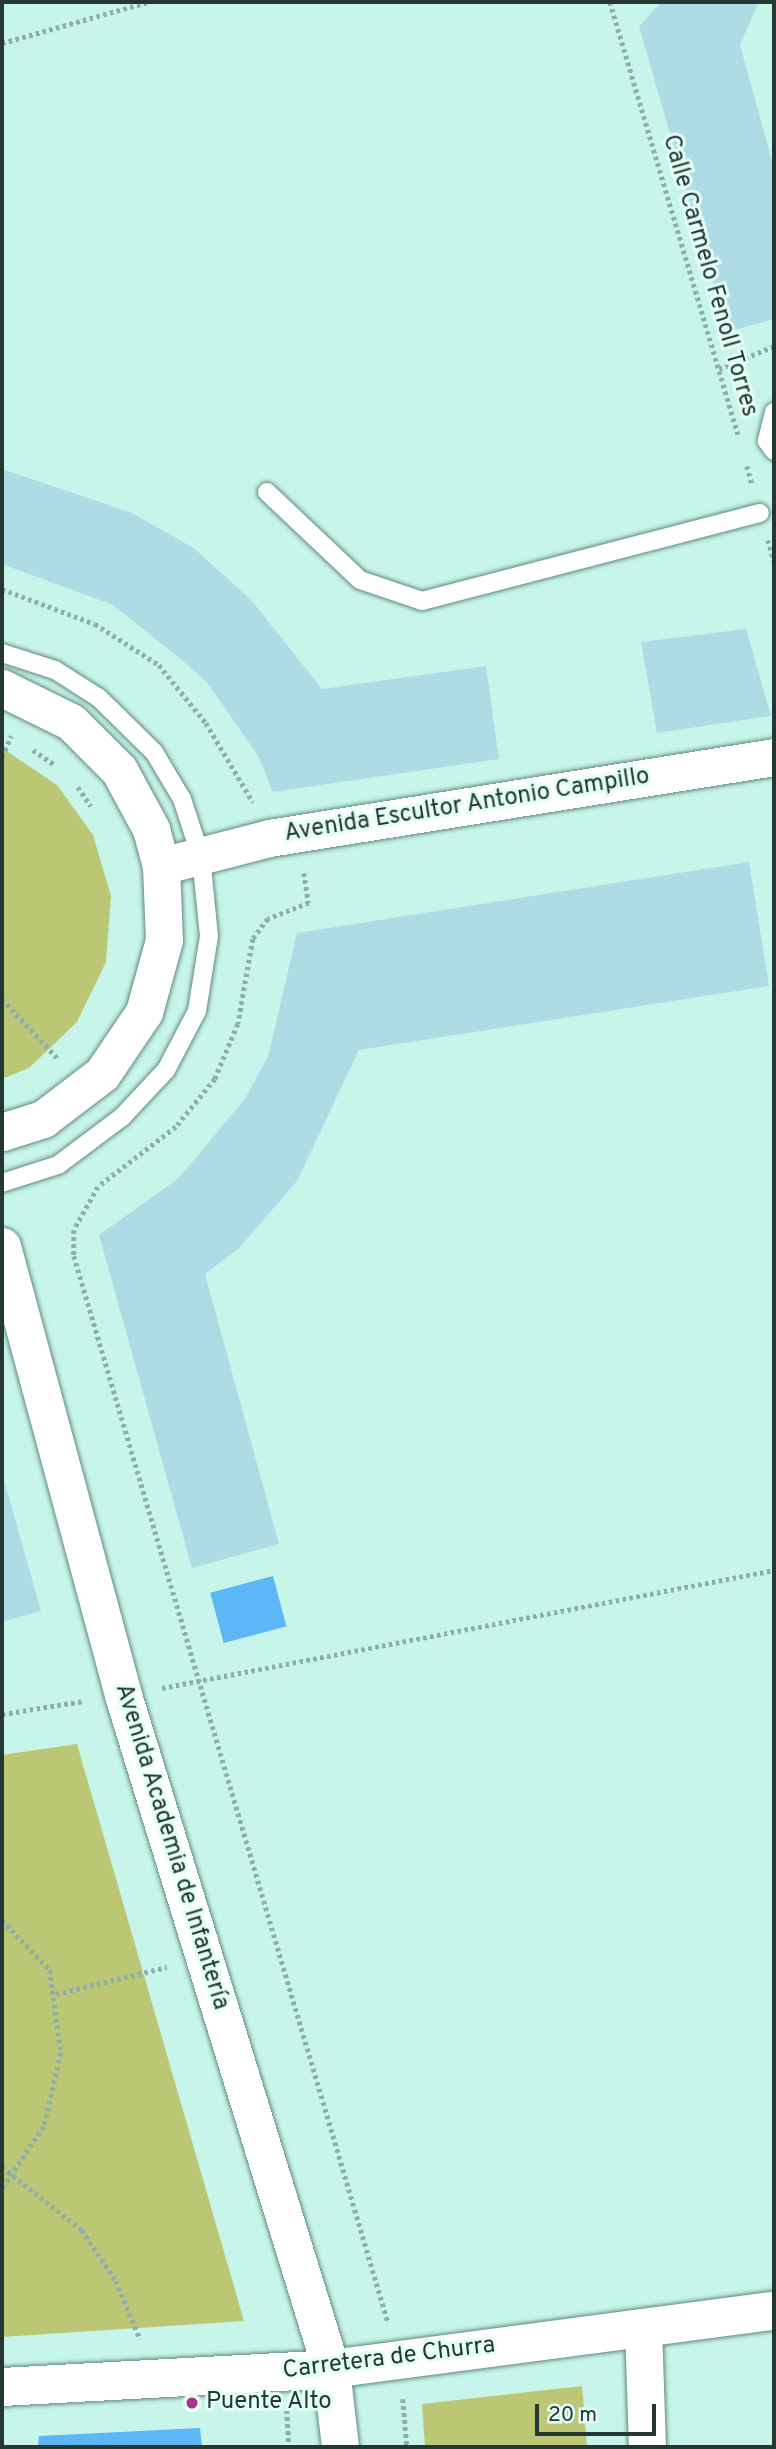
<!DOCTYPE html>
<html>
<head>
<meta charset="utf-8">
<style>
  body { margin:0 }
  #map { position:relative; width:776px; height:2449px; overflow:hidden; background:#c8f5ea; font-family:Overpass,sans-serif }
  div>[style] { position:absolute }
  .green>* { inset:0; background:#bcc775 }
  .water>* { inset:0; background:#5db6f5; transform-origin:0 0 }
  .building>* { inset:0; background:#aedce5 }
  .path>* { height:4.5px; margin-top:-2.25px; transform-origin:0; background:repeating-linear-gradient(90deg,#8cafa7 0 3.5px,transparent 0 7px) }
  .roads { filter:drop-shadow(0 0 2px #608a81) drop-shadow(0 0 2px #608a81) }
  .service>* { height:18px; margin:-9px; padding:0 9px; transform-origin:9px; border-radius:9px; background:#fff }
  .minor>* { height:37px; margin:-18.5px; padding:0 18.5px; transform-origin:18.5px; border-radius:18.5px; background:#fff }
  .tertiary>* { height:38px; margin:-19px; padding:0 19px; transform-origin:19px; border-radius:19px; background:#fff }
  .dots>* { width:19px; height:19px; translate:-50% -50%; box-sizing:border-box; border:4px solid #e3fef7; border-radius:50% }
  span { translate:-50% -50%; white-space:nowrap; text-align:center; line-height:1.15; -webkit-text-stroke:6px #e3fef7; paint-order:stroke }
  .street-label { font-size:24px; color:#253733 }
  .poi-label { font-size:24px; color:#253733 }
  .left { translate:0 -50%; text-align:left }
  .frame { position:absolute; inset:0; border:4px solid #253733; pointer-events:none }
  .scale { position:absolute; left:535px; top:2404px; width:121px; height:32px; box-sizing:border-box; border:4px solid #253733; border-top:0; padding-left:9px; font-size:21px; line-height:24px; white-space:nowrap; color:#253733; -webkit-text-stroke:5px #e3fef7; paint-order:stroke }
</style>
</head>
<body>
<div id="map">
  <div class="green">
    <i style="clip-path:polygon(2px 748px,57px 785px,93px 835px,111px 896px,106px 962px,77px 1022px,29px 1068px,2px 1079px)"></i>
    <i style="clip-path:polygon(77px 1744px,244px 2321px,2px 2337px,2px 1755px)"></i>
    <i style="clip-path:polygon(582px 2386px,587px 2447px,425px 2447px,422px 2404px)"></i>
  </div>
  <div class="water">
    <i style="left:273px;top:1576px;width:52px;height:65px;rotate:75deg"></i>
    <i style="clip-path:polygon(200px 2428px,202px 2447px,38px 2447px,39px 2436px)"></i>
  </div>
  <div class="building">
    <i style="clip-path:polygon(661px 2px,759px 2px,740px 45px,774px 168px,774px 319px,727px 332px,639px 26px)"></i>
    <i style="clip-path:polygon(2px 469px,132px 513px,195px 549px,252px 601px,322px 689px,486px 666px,499px 759px,273px 792px,258px 756px,207px 682px,176px 655px,113px 605px,2px 564px)"></i>
    <i style="clip-path:polygon(746px 629px,771px 716px,657px 733px,641px 642px)"></i>
    <i style="clip-path:polygon(749px 862px,769px 986px,359px 1050px,297px 1181px,239px 1248px,205px 1274px,279px 1544px,192px 1568px,99px 1235px,179px 1178px,244px 1100px,268px 1057px,297px 933px)"></i>
    <i style="clip-path:polygon(2px 1473px,41px 1611px,2px 1622px)"></i>
  </div>
  <div class="path">
    <i style="left:610px;top:2px;width:451px;rotate:73.5deg"></i>
    <i style="left:2px;top:43px;width:152px;rotate:-15.7deg"></i>
    <i style="left:719px;top:369px;width:60px;rotate:-22.7deg"></i>
    <i style="left:747px;top:466px;width:19px;rotate:74deg"></i>
    <i style="left:768px;top:540px;width:22px;rotate:74deg"></i>
    <i style="left:2px;top:589px;width:99px;rotate:20.6deg"></i>
    <i style="left:95px;top:624px;width:76px;rotate:32.6deg"></i>
    <i style="left:159px;top:665px;width:75px;rotate:51deg"></i>
    <i style="left:206px;top:723px;width:92px;rotate:59.3deg"></i>
    <i style="left:33px;top:750px;width:25px;rotate:34deg"></i>
    <i style="left:2px;top:757px;width:23px;rotate:-67deg"></i>
    <i style="left:78px;top:787px;width:23px;rotate:56deg"></i>
    <i style="left:304px;top:873px;width:30px;rotate:81deg"></i>
    <i style="left:309px;top:903px;width:44px;rotate:158.7deg"></i>
    <i style="left:268px;top:919px;width:25px;rotate:127deg"></i>
    <i style="left:253px;top:939px;width:86px;rotate:100deg"></i>
    <i style="left:238px;top:1024px;width:60px;rotate:112.7deg"></i>
    <i style="left:215px;top:1079px;width:62px;rotate:129.1deg"></i>
    <i style="left:176px;top:1127px;width:98px;rotate:142.4deg"></i>
    <i style="left:98px;top:1187px;width:49px;rotate:119.2deg"></i>
    <i style="left:74px;top:1230px;width:26px;rotate:90deg"></i>
    <i style="left:74px;top:1256px;width:1111px;rotate:73.59deg"></i>
    <i style="left:2px;top:999px;width:83px;rotate:46.9deg"></i>
    <i style="left:162px;top:1688px;width:623px;rotate:-10.91deg"></i>
    <i style="left:2px;top:1714px;width:83px;rotate:-9deg"></i>
    <i style="left:2px;top:1920px;width:69px;rotate:46.2deg"></i>
    <i style="left:50px;top:1970px;width:84px;rotate:82.5deg"></i>
    <i style="left:61px;top:2053px;width:76px;rotate:102.9deg"></i>
    <i style="left:44px;top:2127px;width:75px;rotate:124.1deg"></i>
    <i style="left:56px;top:1994px;width:114px;rotate:-13.7deg"></i>
    <i style="left:2px;top:2167px;width:102px;rotate:38.2deg"></i>
    <i style="left:82px;top:2230px;width:61px;rotate:56.3deg"></i>
    <i style="left:116px;top:2281px;width:63px;rotate:67.5deg"></i>
    <i style="left:403px;top:2399px;width:48px;rotate:85.2deg"></i>
    <i style="left:287px;top:2410px;width:37px;rotate:87deg"></i>
  </div>
  <div class="roads">
    <div class="service">
      <i style="left:774px;top:412px;width:30px;rotate:104deg"></i>
      <i style="left:767px;top:441px;width:12px;rotate:55deg"></i>
      <i style="left:267px;top:492px;width:128px;rotate:43.4deg"></i>
      <i style="left:360px;top:580px;width:65px;rotate:18.7deg"></i>
      <i style="left:422px;top:601px;width:349px;rotate:-14.6deg"></i>
      <i style="left:2px;top:653px;width:56px;rotate:17.8deg"></i>
      <i style="left:55px;top:670px;width:52px;rotate:32.5deg"></i>
      <i style="left:99px;top:698px;width:77px;rotate:44.5deg"></i>
      <i style="left:154px;top:752px;width:55px;rotate:59.2deg"></i>
      <i style="left:182px;top:799px;width:61px;rotate:71.9deg"></i>
      <i style="left:201px;top:857px;width:79px;rotate:84.2deg"></i>
      <i style="left:209px;top:936px;width:76px;rotate:99.1deg"></i>
      <i style="left:197px;top:1011px;width:67px;rotate:117.7deg"></i>
      <i style="left:166px;top:1070px;width:64px;rotate:133.1deg"></i>
      <i style="left:122px;top:1117px;width:80px;rotate:143.1deg"></i>
      <i style="left:58px;top:1165px;width:59px;rotate:162.2deg"></i>
    </div>
    <div class="minor">
      <i style="left:2px;top:688px;width:77px;rotate:26.2deg"></i>
      <i style="left:71px;top:722px;width:68px;rotate:45deg"></i>
      <i style="left:119px;top:770px;width:67px;rotate:61.5deg"></i>
      <i style="left:151px;top:829px;width:38px;rotate:75deg"></i>
      <i style="left:161px;top:866px;width:74px;rotate:87.7deg"></i>
      <i style="left:164px;top:940px;width:75px;rotate:105.5deg"></i>
      <i style="left:144px;top:1012px;width:75px;rotate:124.1deg"></i>
      <i style="left:102px;top:1074px;width:74px;rotate:142.7deg"></i>
      <i style="left:43px;top:1119px;width:43px;rotate:162.4deg"></i>
      <i style="left:161px;top:866px;width:112px;rotate:-14.5deg"></i>
      <i style="left:269px;top:838px;width:511px;rotate:-9.11deg"></i>
      <i style="left:2px;top:1246px;width:465px;rotate:74.9deg"></i>
      <i style="left:123px;top:1695px;width:705px;rotate:72.85deg"></i>
      <i style="left:331px;top:2369px;width:79px;rotate:83.4deg"></i>
      <i style="left:643px;top:2327px;width:120px;rotate:88.1deg"></i>
    </div>
    <div class="tertiary">
      <i style="left:2px;top:2387px;width:329px;rotate:-3.1deg"></i>
      <i style="left:331px;top:2369px;width:447px;rotate:-7.5deg"></i>
    </div>
  </div>
  <div class="dots">
    <i style="left:192px;top:2403px;background:#a7348e"></i>
  </div>
  <div class="street-label">
    <span style="left:709px;top:276px;rotate:74deg">Calle Carmelo Fenoll Torres</span>
    <span style="left:467px;top:806px;rotate:-9deg">Avenida Escultor Antonio Campillo</span>
    <span style="left:171px;top:1847px;rotate:73deg">Avenida Academia de Infantería</span>
    <span style="left:389px;top:2359px;rotate:-7deg">Carretera de Churra</span>
  </div>
  <div class="poi-label">
    <span class="left" style="left:206px;top:2403px">Puente Alto</span>
  </div>
  <div class="frame"></div>
  <div class="scale">20 m</div>
</div>
</body>
</html>
